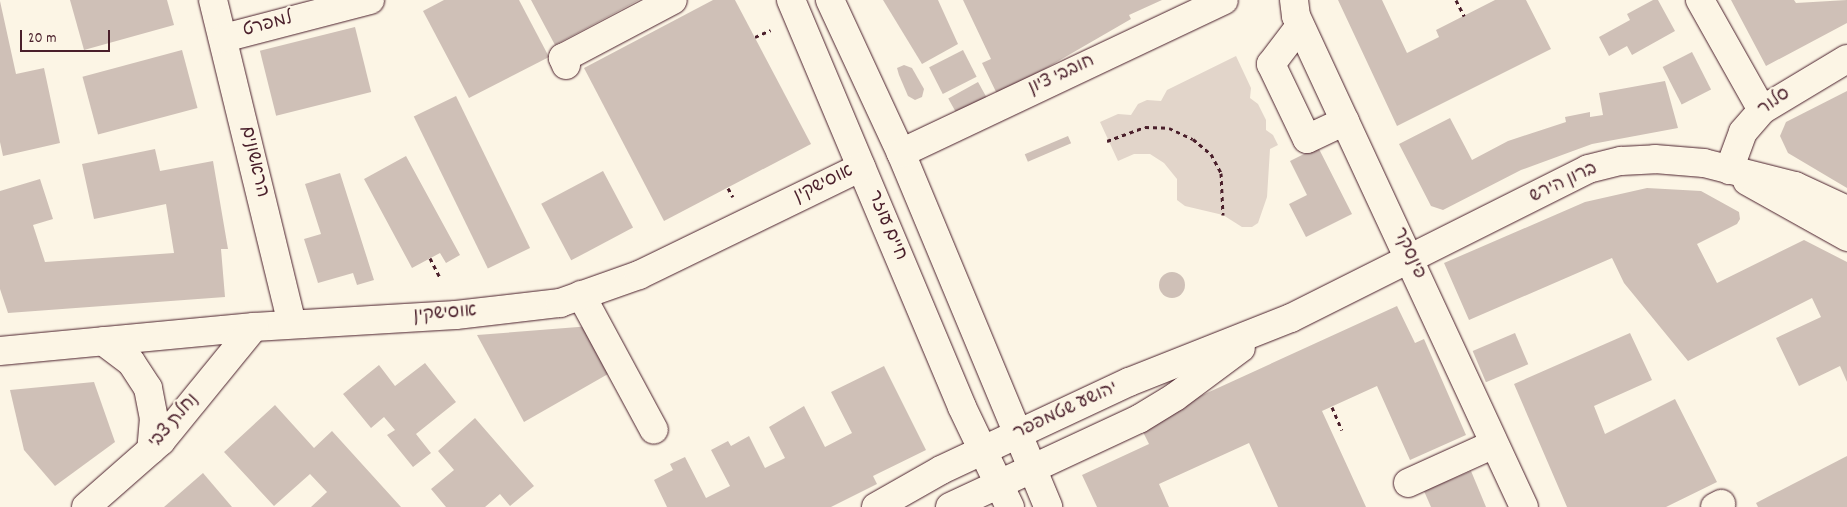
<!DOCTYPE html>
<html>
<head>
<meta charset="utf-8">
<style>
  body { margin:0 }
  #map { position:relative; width:1847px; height:507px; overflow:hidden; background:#fcf5e5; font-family:Dekko,"Playpen Sans Hebrew",sans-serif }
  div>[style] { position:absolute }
  .green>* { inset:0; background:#e2d5ca }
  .building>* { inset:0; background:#cfc0b7; transform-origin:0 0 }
  .round { border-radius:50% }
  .path>* { height:3px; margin-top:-1.5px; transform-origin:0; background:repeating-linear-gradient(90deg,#4a1f2b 0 4px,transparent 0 8px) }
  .roads { filter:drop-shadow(0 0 1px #4a1f2b) drop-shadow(0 0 1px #4a1f2b) }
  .minor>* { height:28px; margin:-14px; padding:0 14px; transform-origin:14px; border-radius:14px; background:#fcf5e5 }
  span { translate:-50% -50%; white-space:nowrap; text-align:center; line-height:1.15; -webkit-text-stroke:4.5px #fcf5e5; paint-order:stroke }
  .street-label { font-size:18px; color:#4a1f2b }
  .scale { position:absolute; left:20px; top:30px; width:90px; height:22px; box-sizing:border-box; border:2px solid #4a1f2b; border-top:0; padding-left:6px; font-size:15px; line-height:18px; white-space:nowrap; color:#4a1f2b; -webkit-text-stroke:4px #fcf5e5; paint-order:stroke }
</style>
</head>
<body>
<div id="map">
  <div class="green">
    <i style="clip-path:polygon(1236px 56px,1251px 88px,1250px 98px,1258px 104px,1266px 120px,1266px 130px,1273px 135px,1278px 145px,1270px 149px,1267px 197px,1258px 223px,1252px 227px,1242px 227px,1223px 215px,1185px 206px,1177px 200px,1177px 179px,1164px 163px,1150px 154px,1134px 154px,1118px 161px,1100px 122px,1118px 114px,1131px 115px,1138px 104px,1147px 100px,1161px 101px,1167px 90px)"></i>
  </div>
  <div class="building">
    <i style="clip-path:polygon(70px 0,167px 0,174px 25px,84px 50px)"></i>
    <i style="clip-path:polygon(444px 0,519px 0,549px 57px,469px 98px,423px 11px)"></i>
    <i style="clip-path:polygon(531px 0,639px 0,555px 45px)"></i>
    <i style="clip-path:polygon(713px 0,735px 0,811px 144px,664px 221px,584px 68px)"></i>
    <i style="clip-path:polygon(883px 0,938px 0,958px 44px,922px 64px)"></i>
    <i style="clip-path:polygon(963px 0,1162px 0,1129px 15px,1131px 19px,998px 96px,982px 63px,991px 59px)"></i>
    <i style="clip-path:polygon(1338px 0,1382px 0,1407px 53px,1439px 37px,1436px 30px,1495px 0,1526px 0,1551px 49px,1397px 126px)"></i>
    <i style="clip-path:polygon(1653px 0,1658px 0,1675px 31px,1632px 55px,1627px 46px,1609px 56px,1599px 37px,1630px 20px,1627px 14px)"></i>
    <i style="clip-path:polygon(1731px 0,1794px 0,1796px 3px,1847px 0,1847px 23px,1766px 66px)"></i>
    <i style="clip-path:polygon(0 1px,16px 74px,44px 68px,60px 143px,3px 156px,0 142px)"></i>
    <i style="left:355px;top:27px;width:67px;height:98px;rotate:76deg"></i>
    <i style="left:182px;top:50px;width:60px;height:103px;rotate:75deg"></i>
    <i style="left:963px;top:50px;width:30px;height:38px;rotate:63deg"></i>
    <i style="left:1692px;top:52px;width:42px;height:33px;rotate:63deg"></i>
    <i style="clip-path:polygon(904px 65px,912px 68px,924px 89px,922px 97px,915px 100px,908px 96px,899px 75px,897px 68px)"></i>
    <i style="clip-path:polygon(1665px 81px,1678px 128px,1592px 144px,1521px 170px,1443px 210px,1431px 206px,1399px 144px,1450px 118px,1472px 160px,1508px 141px,1566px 122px,1565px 117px,1590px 112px,1590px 117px,1603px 115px,1599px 93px)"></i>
    <i style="left:978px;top:82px;width:23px;height:34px;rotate:61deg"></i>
    <i style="clip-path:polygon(1847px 91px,1847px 188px,1788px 153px,1780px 136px,1786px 122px)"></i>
    <i style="left:456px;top:96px;width:169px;height:47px;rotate:64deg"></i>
    <i style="left:1068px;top:136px;width:8px;height:47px;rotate:67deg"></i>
    <i style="clip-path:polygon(1318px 147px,1352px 214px,1306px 237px,1289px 204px,1307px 195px,1290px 161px)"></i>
    <i style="clip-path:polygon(155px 149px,160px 171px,213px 161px,228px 249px,221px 249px,225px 297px,8px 313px,0 289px,0 191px,40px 179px,53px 219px,33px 225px,45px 262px,174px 253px,166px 204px,94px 219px,82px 164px)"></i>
    <i style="clip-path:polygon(406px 156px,460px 255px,446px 263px,440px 253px,412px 268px,364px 179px)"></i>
    <i style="left:603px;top:171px;width:64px;height:70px;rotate:62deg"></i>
    <i style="clip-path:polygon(340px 173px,374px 280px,357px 285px,353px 273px,318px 283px,304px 239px,321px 234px,305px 184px)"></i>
    <i style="clip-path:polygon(1647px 188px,1701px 191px,1739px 212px,1740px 219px,1737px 224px,1697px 244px,1717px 283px,1804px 240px,1847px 262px,1847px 382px,1840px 366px,1799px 386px,1776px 338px,1821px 317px,1812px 298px,1688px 361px,1624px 283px,1612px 258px,1469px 320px,1444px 263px,1585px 202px)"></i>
    <i class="round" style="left:1159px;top:272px;width:26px;height:26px"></i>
    <i style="clip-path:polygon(1397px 306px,1415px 343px,1424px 339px,1466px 435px,1410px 460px,1377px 386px,1322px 411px,1366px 507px,1278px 507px,1249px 443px,1159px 484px,1169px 507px,1097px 507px,1082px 475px,1149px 444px,1139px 424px)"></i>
    <i style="clip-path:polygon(591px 326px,615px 370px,524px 422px,477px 335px)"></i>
    <i style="left:1515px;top:333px;width:34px;height:46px;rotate:67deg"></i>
    <i style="clip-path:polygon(1630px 333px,1652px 380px,1594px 406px,1605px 434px,1675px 399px,1717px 482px,1666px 507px,1567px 507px,1514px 384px)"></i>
    <i style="clip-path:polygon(425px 363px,456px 402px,416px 434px,431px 453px,413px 467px,387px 435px,395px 430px,384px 417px,371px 428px,343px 394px,379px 365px,395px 386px)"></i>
    <i style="clip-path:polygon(884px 366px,926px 450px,873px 476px,877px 484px,831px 507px,667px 507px,654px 480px,673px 470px,670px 464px,685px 457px,706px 498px,730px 486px,711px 450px,728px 441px,731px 446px,749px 436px,765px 468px,785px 458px,769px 427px,804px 406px,825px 447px,852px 433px,831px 392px)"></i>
    <i style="clip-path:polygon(94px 382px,115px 442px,55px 486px,24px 450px,10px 390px)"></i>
    <i style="clip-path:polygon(275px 405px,314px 448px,332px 431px,401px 507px,311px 507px,327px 492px,310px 474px,274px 506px,224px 452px)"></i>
    <i style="clip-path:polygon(475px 418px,534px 486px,510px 506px,500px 494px,485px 507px,446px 507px,431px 489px,454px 470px,438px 451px)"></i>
    <i style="clip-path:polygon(1847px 456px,1847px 507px,1758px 507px,1756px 503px)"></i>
    <i style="clip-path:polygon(1471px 471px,1486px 507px,1431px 507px,1424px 491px)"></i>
    <i style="clip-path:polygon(203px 473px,232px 507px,164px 507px)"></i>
  </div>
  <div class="path">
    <i style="left:1456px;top:0;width:18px;rotate:63deg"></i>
    <i style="left:755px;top:37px;width:17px;rotate:-24deg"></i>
    <i style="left:1107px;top:141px;width:40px;rotate:-20.2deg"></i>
    <i style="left:1145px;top:127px;width:24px;rotate:2deg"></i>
    <i style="left:1169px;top:128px;width:26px;rotate:25deg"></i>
    <i style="left:1193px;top:139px;width:23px;rotate:40deg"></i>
    <i style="left:1211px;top:154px;width:21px;rotate:62deg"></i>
    <i style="left:1221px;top:173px;width:42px;rotate:87.3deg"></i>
    <i style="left:728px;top:188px;width:10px;rotate:61deg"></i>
    <i style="left:430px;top:258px;width:22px;rotate:63deg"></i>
    <i style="left:1332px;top:407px;width:25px;rotate:67deg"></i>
  </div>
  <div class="roads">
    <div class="minor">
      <i style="left:213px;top:0;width:333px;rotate:76.3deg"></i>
      <i style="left:791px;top:0;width:441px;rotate:67.2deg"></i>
      <i style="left:962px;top:407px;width:111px;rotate:64.4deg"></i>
      <i style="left:830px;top:0;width:169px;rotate:65.1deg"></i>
      <i style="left:901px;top:153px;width:383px;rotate:67.4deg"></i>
      <i style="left:1294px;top:0;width:16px;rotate:83deg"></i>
      <i style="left:1296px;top:16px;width:541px;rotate:65.09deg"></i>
      <i style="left:1700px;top:0;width:126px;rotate:60.6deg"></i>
      <i style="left:1300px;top:26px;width:48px;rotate:127.3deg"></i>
      <i style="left:1271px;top:64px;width:83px;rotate:64.4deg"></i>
      <i style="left:1307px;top:139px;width:42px;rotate:-25.3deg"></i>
      <i style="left:224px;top:38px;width:151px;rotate:-14.6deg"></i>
      <i style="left:566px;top:65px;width:8px;rotate:-113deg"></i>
      <i style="left:563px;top:58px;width:124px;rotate:-27.8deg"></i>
      <i style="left:901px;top:153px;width:357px;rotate:-25.3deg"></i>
      <i style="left:1729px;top:170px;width:40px;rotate:-69.8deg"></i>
      <i style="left:1743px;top:132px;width:29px;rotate:-49deg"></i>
      <i style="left:1762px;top:110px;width:99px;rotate:-31deg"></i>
      <i style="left:1747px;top:181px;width:115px;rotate:29.2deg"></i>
      <i style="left:581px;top:295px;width:153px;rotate:61.6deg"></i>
      <i style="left:103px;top:341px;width:35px;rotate:37deg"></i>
      <i style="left:131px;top:362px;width:31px;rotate:57deg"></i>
      <i style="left:148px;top:388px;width:31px;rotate:79deg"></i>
      <i style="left:154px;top:418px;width:32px;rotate:95deg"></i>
      <i style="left:0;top:351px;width:255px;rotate:-5.4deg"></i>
      <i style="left:254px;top:327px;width:202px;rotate:-3.4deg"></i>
      <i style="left:456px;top:315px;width:105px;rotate:-6.6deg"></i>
      <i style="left:560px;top:303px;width:84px;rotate:-19.5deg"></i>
      <i style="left:639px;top:275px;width:247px;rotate:-25.9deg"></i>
      <i style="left:1408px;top:483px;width:94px;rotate:-24.4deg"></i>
      <i style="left:86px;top:507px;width:100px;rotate:-41.3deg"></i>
      <i style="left:161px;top:441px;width:147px;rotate:-50.8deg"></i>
      <i style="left:876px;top:507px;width:75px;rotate:-29.6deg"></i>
      <i style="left:941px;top:470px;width:208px;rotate:-25.1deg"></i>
      <i style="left:1129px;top:382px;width:174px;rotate:-21.6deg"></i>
      <i style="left:1291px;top:318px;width:332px;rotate:-26.6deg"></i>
      <i style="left:1588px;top:169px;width:34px;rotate:-14deg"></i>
      <i style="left:1621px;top:161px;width:34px;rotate:-3deg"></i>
      <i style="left:1655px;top:159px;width:49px;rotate:4.7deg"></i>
      <i style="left:1704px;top:163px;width:94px;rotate:14.2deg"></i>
      <i style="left:1795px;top:186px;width:57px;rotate:24.8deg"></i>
      <i style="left:950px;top:507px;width:208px;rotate:-25deg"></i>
      <i style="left:1139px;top:419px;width:42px;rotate:-31.4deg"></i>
      <i style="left:1175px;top:397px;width:82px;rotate:-36.6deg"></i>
      <i style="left:1715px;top:507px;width:7px;rotate:-27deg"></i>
    </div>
  </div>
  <div class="street-label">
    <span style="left:268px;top:26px;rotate:-15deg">למפרט</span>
    <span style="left:1062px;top:76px;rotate:-25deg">חובבי ציון</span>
    <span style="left:1775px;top:103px;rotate:-36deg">סלור</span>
    <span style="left:253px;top:162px;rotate:77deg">הראשונים</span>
    <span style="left:1564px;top:184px;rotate:-25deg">ברון הירש</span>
    <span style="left:824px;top:185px;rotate:-26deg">אוסישקין</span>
    <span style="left:886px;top:226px;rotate:67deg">חיים עוזר</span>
    <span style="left:1408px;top:254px;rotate:65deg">פינסקר</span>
    <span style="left:445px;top:315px;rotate:-5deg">אוסישקין</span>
    <span style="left:1066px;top:412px;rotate:-25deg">יהושע שטמפפר</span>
    <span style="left:175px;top:422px;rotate:-49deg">נחלת צבי</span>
  </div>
  <div class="scale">20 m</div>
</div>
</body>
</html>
